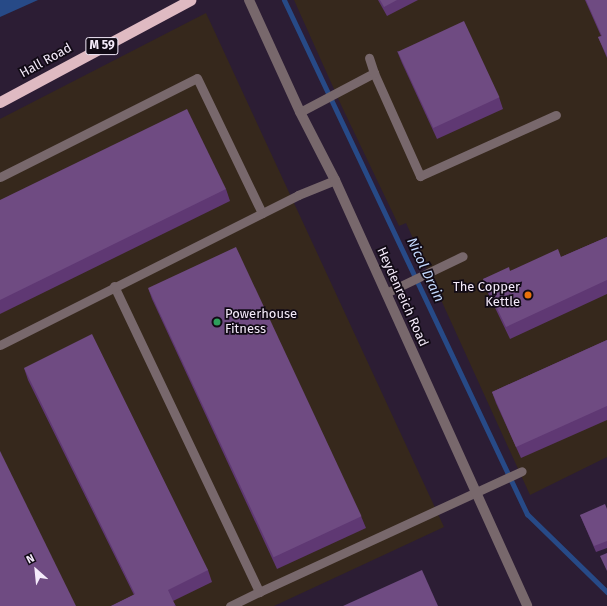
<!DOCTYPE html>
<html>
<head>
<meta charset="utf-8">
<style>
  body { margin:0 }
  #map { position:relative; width:607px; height:606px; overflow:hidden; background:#2c1d34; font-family:"Fira Sans",sans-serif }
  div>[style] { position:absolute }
  .commercial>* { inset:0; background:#36281c }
  .water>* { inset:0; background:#274a87 }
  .stream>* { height:5px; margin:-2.5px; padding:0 2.5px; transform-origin:2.5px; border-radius:2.5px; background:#274a87 }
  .service>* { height:9px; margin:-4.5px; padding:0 4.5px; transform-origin:4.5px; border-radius:4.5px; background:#78686c }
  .tertiary>* { height:10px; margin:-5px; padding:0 5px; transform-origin:5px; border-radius:5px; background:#78686c }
  .trunk>* { height:11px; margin:-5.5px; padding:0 5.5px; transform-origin:5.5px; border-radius:5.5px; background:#dfbac2 }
  .wall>* { inset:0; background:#5f3873 }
  .building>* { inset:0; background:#6f4b82; transform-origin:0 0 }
  .dots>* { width:11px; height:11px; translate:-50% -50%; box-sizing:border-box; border:2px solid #110a15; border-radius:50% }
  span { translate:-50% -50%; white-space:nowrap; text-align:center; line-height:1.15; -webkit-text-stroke:3.5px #110a15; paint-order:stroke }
  .shield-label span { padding:1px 3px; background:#110a15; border:1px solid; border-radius:3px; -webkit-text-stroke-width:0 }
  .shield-label { font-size:12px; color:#f4eafa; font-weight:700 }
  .street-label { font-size:13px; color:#f4eafa }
  .poi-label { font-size:13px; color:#f4eafa }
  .right { translate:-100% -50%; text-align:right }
  .left { translate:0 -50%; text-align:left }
  .water-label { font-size:14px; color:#c3d9fd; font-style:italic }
  .north { position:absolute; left:16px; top:550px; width:40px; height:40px; -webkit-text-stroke:3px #110a15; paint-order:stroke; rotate:333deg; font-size:11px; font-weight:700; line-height:16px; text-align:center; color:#f4eafa }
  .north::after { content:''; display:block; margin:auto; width:14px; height:18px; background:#f4eafa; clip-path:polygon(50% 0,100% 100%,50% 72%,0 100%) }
</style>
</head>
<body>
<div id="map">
  <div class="commercial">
    <i style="clip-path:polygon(294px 0,607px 0,607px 457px,530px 495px,406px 223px,399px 226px,342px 107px)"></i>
    <i style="clip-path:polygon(206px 13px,444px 527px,274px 606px,0 606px,0 119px)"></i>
  </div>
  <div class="water">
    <i style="clip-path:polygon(0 0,38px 0,0 17px)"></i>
  </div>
  <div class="stream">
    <i style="left:284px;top:0;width:569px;rotate:64.7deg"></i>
    <i style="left:527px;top:514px;width:112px;rotate:44.3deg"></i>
  </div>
  <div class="service">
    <i style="left:374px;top:73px;width:113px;rotate:65.9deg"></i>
    <i style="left:420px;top:176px;width:149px;rotate:-24.2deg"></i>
    <i style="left:300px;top:112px;width:84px;rotate:-27.8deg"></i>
    <i style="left:374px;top:73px;width:16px;rotate:-108deg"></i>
    <i style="left:0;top:177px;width:220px;rotate:-26.7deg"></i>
    <i style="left:197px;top:78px;width:150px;rotate:64.3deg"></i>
    <i style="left:114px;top:286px;width:339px;rotate:64.6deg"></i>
    <i style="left:259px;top:592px;width:289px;rotate:-24.7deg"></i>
    <i style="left:386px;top:293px;width:85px;rotate:-25.7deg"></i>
    <i style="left:0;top:345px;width:334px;rotate:-26.7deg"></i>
    <i style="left:298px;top:195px;width:40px;rotate:-22deg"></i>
    <i style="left:230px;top:606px;width:32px;rotate:-26deg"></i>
  </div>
  <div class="tertiary">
    <i style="left:249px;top:0;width:123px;rotate:65.5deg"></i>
    <i style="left:300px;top:112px;width:76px;rotate:62.8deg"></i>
    <i style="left:335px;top:180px;width:467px;rotate:65.7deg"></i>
  </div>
  <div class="trunk">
    <i style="left:0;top:102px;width:216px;rotate:-28.2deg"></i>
  </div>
  <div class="wall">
    <i style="clip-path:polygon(378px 0,418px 0,387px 16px)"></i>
    <i style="clip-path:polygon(585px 0,607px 0,607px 58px,598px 37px,601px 36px)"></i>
    <i style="clip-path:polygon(397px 51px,499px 97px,503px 109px,437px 139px,402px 63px)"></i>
    <i style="clip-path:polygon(226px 189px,230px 201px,0 314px,0 200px)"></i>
    <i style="clip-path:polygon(607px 237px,607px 294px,510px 339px,487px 291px,483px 279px,510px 271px,561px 257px)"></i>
    <i style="clip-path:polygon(148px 288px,361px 516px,366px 528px,277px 569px,152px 299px)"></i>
    <i style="clip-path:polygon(607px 340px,607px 420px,521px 458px,496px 403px,492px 392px)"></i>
    <i style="clip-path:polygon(24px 368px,208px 570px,212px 582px,173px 601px,176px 606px,111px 606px,134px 595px,28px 380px)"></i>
    <i style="clip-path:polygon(607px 509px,607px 548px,596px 552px,580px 515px)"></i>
  </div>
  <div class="building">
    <i style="clip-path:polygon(380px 0,397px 0,384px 7px)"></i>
    <i style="clip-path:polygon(586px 0,607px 0,607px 56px,598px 37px,602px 36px)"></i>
    <i style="left:464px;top:21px;width:84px;height:73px;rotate:65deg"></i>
    <i style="clip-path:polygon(187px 109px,226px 189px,0 300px,0 200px)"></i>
    <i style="clip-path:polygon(607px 237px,607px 280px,506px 327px,483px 279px,509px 267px,510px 271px,558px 249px,561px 257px)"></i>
    <i style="left:236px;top:247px;width:297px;height:97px;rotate:65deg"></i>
    <i style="clip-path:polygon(92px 334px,208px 570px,168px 590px,175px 605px,174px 606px,111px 606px,135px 594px,24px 368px)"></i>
    <i style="clip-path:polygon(607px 340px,607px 406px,516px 447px,492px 392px)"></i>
    <i style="clip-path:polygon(0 451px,76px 606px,0 606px)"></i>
    <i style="clip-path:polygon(605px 504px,607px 509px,607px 541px,594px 546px,580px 515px)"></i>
    <i style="clip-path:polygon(607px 553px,607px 571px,600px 556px)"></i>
    <i style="clip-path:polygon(422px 570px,438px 606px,343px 606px)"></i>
  </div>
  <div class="dots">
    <i style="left:528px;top:295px;background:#e8710a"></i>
    <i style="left:217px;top:322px;background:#2e9e5b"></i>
  </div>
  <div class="shield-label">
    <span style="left:102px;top:46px">M 59</span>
  </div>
  <div class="street-label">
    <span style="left:46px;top:61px;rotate:-29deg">Hall Road</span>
    <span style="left:402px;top:297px;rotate:66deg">Heydenreich Road</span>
  </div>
  <div class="poi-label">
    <span class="right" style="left:520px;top:295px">The Copper<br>Kettle</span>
    <span class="left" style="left:225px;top:322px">Powerhouse<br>Fitness</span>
  </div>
  <div class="water-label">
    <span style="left:425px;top:270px;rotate:65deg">Nicol Drain</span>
  </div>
  <div class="north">N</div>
</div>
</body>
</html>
